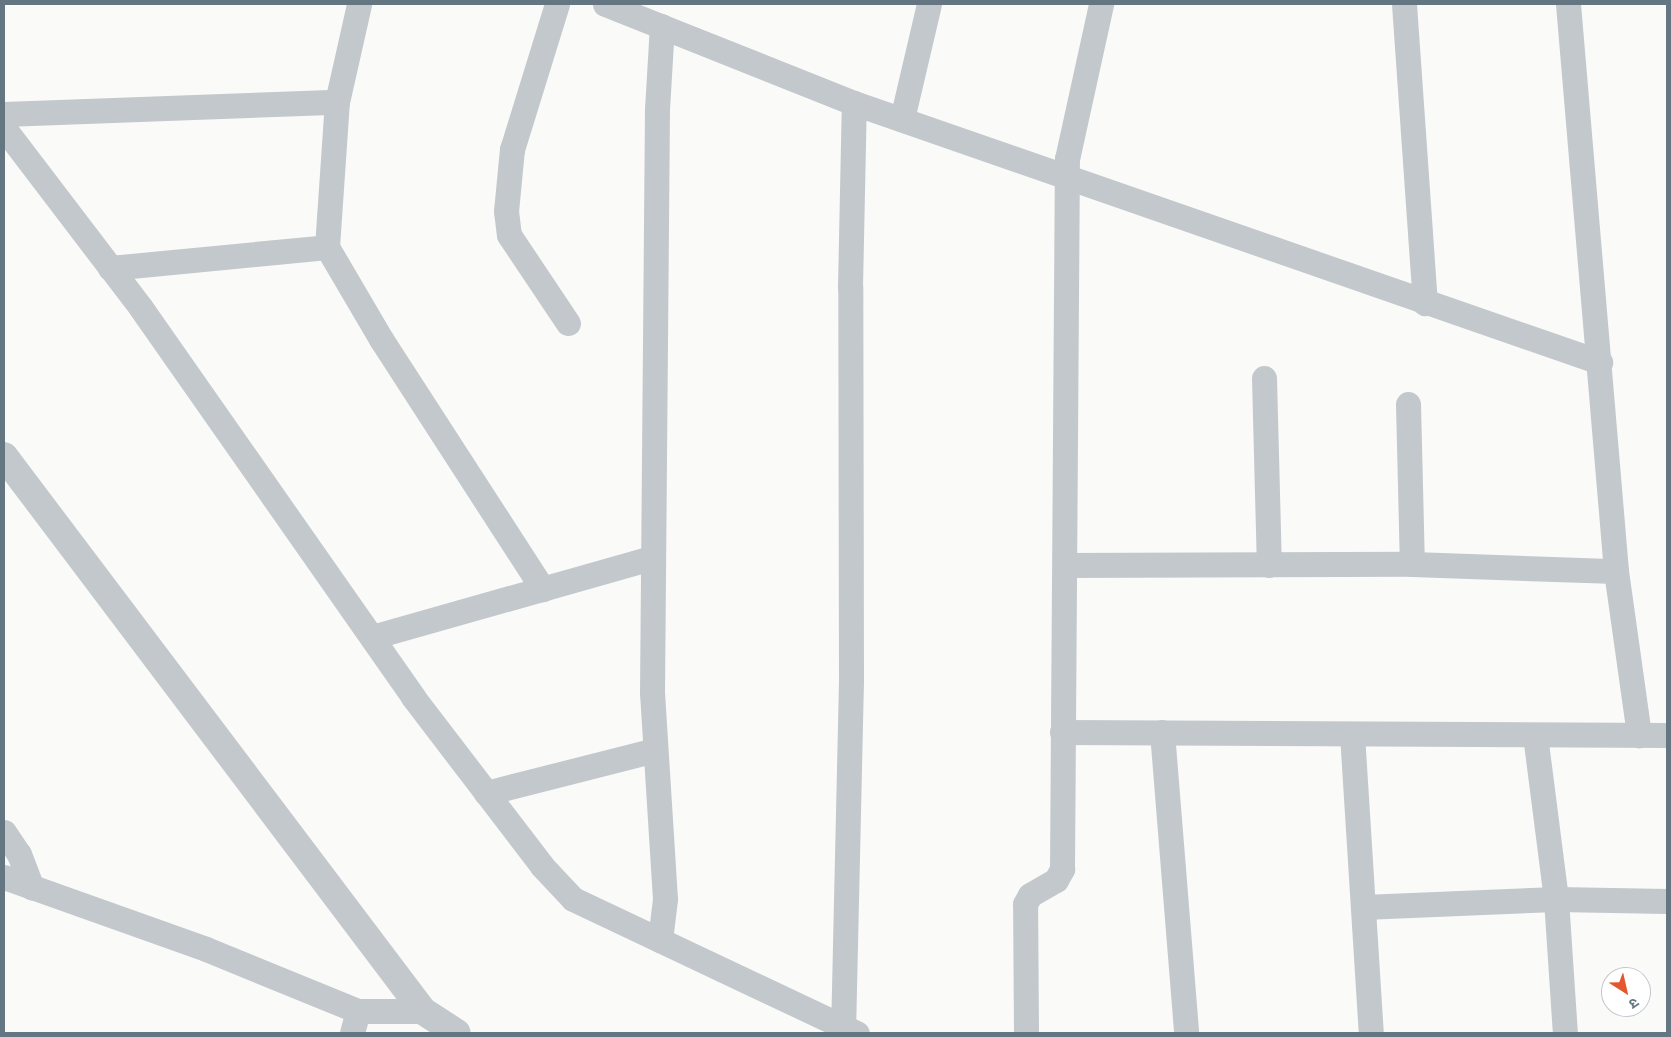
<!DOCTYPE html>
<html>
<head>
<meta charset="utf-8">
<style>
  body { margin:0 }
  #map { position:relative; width:1671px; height:1037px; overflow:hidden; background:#fafaf8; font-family:Helvetica,"Noto Sans Devanagari",sans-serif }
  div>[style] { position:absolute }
  .minor>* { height:25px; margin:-12.5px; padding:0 12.5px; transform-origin:12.5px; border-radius:12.5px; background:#c3c8cc }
  .tertiary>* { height:28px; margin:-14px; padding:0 14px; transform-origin:14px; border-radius:14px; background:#c3c8cc }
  span { translate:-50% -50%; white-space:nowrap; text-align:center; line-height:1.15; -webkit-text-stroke:5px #fff; paint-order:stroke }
  .frame { position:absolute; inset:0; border:5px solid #657683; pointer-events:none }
  .north { position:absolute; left:1601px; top:967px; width:50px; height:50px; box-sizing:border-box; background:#fff; border:1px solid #c1c8cd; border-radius:50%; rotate:145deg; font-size:14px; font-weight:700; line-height:20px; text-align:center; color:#657683 }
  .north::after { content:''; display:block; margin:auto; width:18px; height:22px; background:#e4572e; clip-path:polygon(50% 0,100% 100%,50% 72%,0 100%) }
</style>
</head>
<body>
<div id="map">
  <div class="minor">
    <i style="left:557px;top:4px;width:152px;rotate:107.2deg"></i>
    <i style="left:512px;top:149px;width:62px;rotate:95.5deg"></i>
    <i style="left:506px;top:211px;width:24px;rotate:83deg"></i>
    <i style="left:509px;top:235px;width:106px;rotate:56.2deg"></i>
    <i style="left:605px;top:4px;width:268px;rotate:21.7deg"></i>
    <i style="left:854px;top:103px;width:790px;rotate:19.15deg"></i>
    <i style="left:1404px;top:4px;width:300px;rotate:86deg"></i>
    <i style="left:1568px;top:4px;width:569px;rotate:85.16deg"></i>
    <i style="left:1616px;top:571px;width:166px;rotate:82deg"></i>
    <i style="left:4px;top:114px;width:333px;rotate:-2.1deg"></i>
    <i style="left:902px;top:119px;width:118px;rotate:-76.8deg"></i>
    <i style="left:4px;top:128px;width:226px;rotate:52.7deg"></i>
    <i style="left:141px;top:308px;width:475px;rotate:55deg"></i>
    <i style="left:413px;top:697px;width:213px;rotate:52.6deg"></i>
    <i style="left:542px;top:866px;width:45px;rotate:46.8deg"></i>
    <i style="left:573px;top:899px;width:314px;rotate:25.3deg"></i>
    <i style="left:327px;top:247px;width:145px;rotate:-86.1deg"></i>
    <i style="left:337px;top:102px;width:100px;rotate:-77.3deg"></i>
    <i style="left:110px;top:268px;width:218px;rotate:-5.5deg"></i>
    <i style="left:327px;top:247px;width:107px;rotate:59.6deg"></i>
    <i style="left:381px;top:339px;width:298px;rotate:57.1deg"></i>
    <i style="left:1264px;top:378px;width:187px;rotate:88.5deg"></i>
    <i style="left:1408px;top:404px;width:160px;rotate:88.6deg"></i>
    <i style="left:1065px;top:565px;width:347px;rotate:-0.2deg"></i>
    <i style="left:1412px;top:564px;width:204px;rotate:2deg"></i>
    <i style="left:372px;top:637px;width:291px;rotate:-15.8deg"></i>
    <i style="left:1062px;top:732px;width:605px;rotate:0.28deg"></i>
    <i style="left:1162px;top:732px;width:302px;rotate:85.4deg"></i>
    <i style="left:1352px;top:734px;width:300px;rotate:86.4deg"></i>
    <i style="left:1535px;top:735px;width:165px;rotate:82.7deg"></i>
    <i style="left:1556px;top:899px;width:134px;rotate:86.2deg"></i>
    <i style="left:486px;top:793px;width:174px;rotate:-14.3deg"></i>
    <i style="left:4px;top:832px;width:27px;rotate:56deg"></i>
    <i style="left:19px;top:854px;width:36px;rotate:69deg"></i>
    <i style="left:4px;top:877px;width:214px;rotate:19.6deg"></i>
    <i style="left:206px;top:949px;width:164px;rotate:22.2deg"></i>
    <i style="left:358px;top:1011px;width:65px"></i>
    <i style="left:1363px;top:907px;width:193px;rotate:-2.4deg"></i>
    <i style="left:1556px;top:899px;width:111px;rotate:1deg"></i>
    <i style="left:660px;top:940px;width:41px;rotate:-83deg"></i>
    <i style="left:665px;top:899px;width:206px;rotate:-93.6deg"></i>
    <i style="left:652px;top:693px;width:584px;rotate:-89.51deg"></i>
    <i style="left:657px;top:109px;width:83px;rotate:-86.6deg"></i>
    <i style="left:352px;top:1033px;width:23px;rotate:-75deg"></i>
    <i style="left:843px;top:1033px;width:351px;rotate:-88.7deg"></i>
    <i style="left:851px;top:682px;width:395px;rotate:-90.1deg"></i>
    <i style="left:850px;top:287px;width:184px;rotate:-88.8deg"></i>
    <i style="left:1026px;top:1033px;width:129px;rotate:-90.4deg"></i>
    <i style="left:1025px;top:904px;width:10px;rotate:-61deg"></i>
    <i style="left:1030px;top:895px;width:30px;rotate:-30deg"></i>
    <i style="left:1056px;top:880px;width:13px;rotate:-61deg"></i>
    <i style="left:1062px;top:869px;width:710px;rotate:-89.6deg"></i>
    <i style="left:1067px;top:159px;width:159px;rotate:-77.6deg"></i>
  </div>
  <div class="tertiary">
    <i style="left:4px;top:456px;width:695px;rotate:52.95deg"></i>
    <i style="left:423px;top:1011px;width:40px;rotate:32.9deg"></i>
  </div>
  <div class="frame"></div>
  <div class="north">उ</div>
</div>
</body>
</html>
